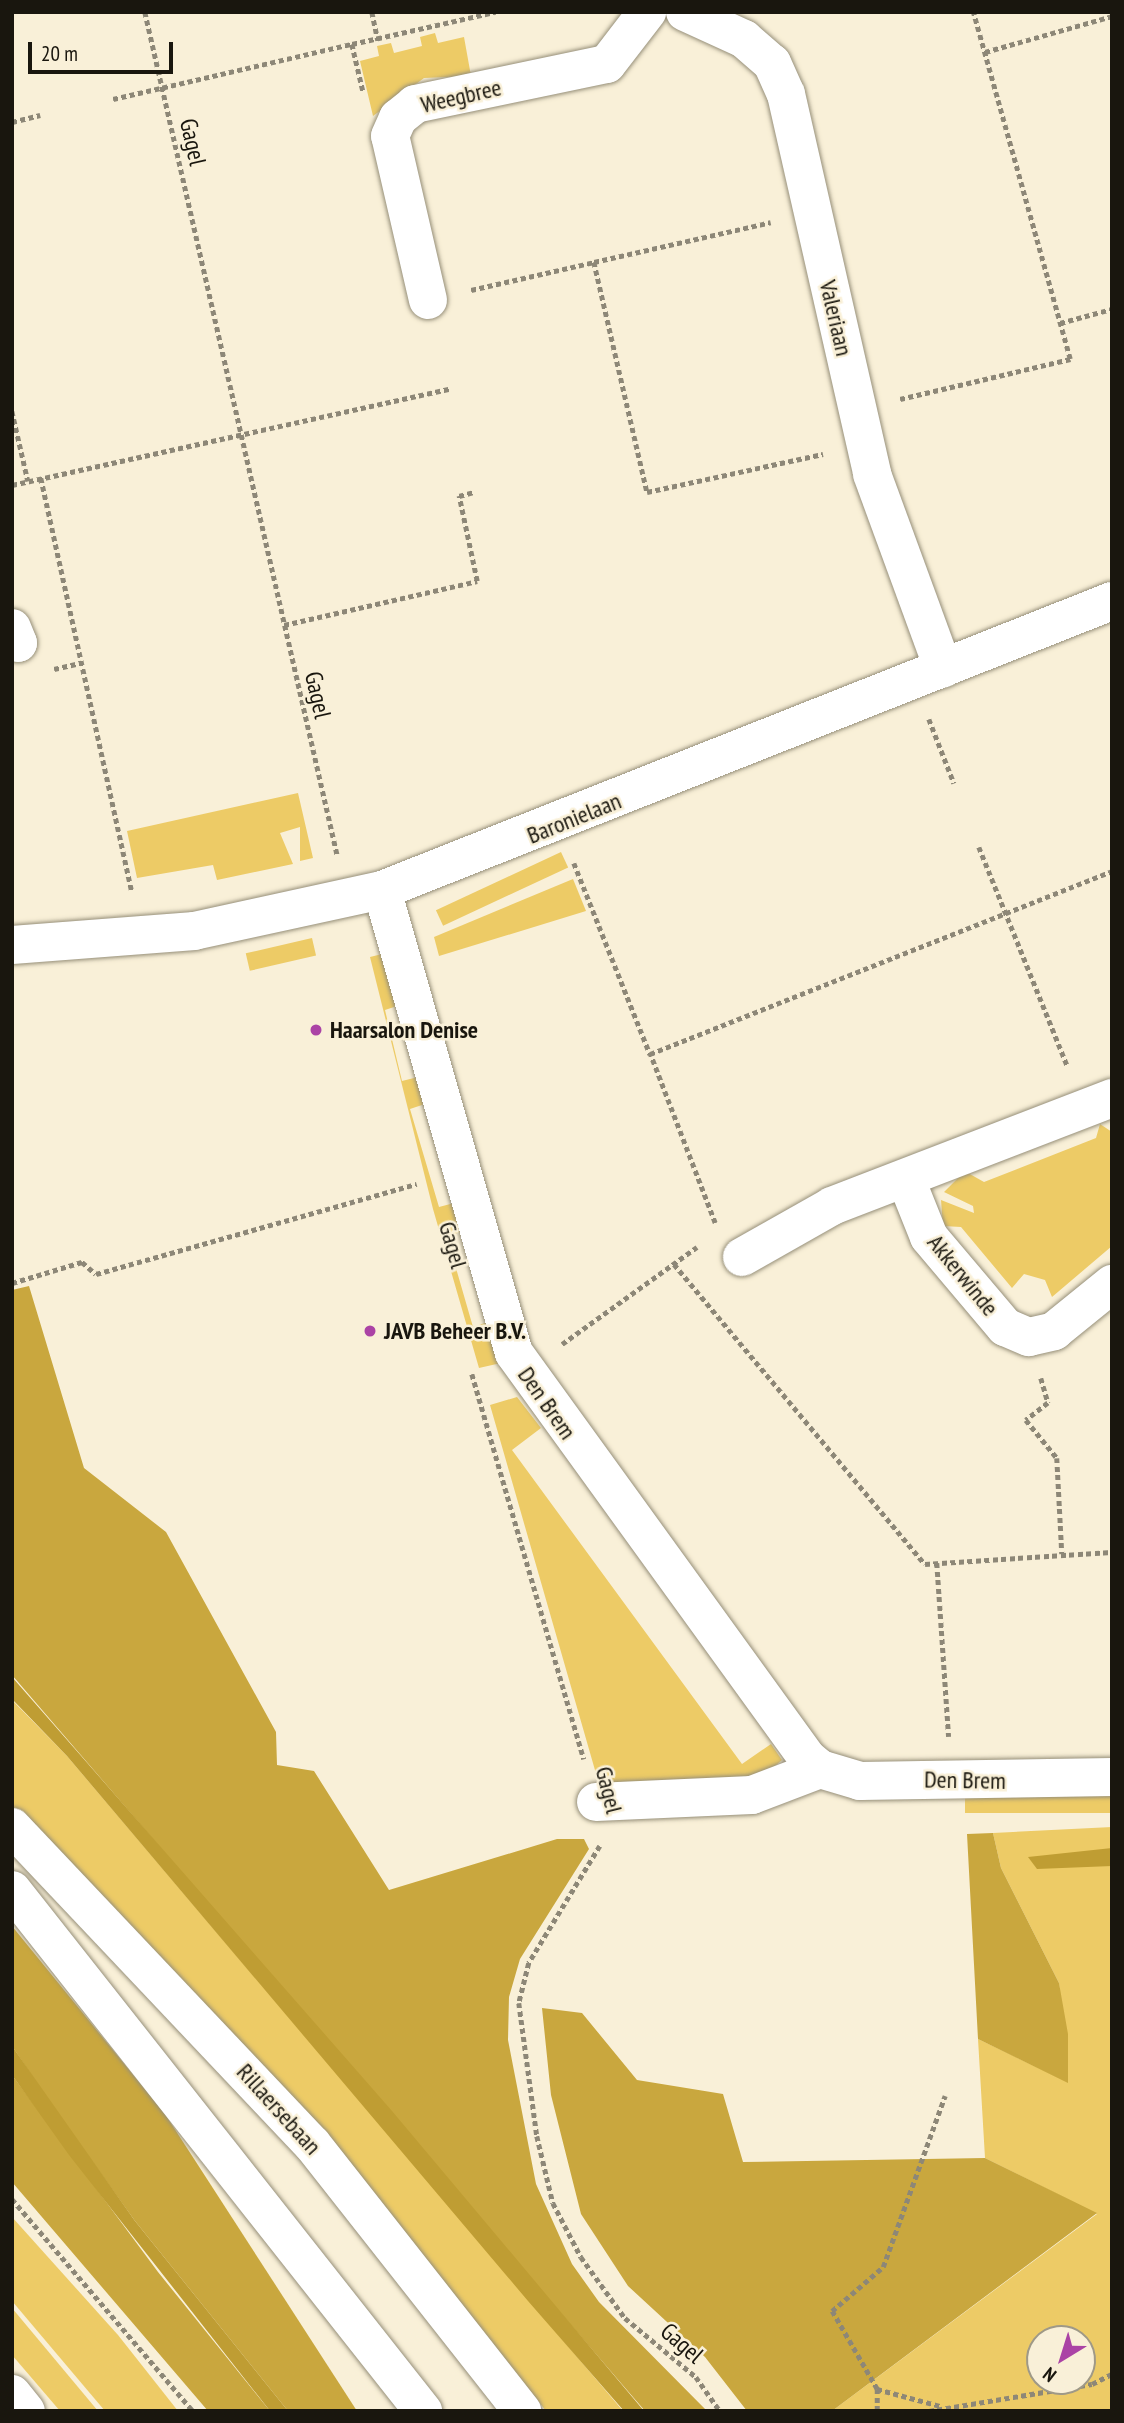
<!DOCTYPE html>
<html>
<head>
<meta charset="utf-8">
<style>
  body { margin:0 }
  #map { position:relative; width:1124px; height:2423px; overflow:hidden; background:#f9f0d8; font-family:"PT Sans Narrow",sans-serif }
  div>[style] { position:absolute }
  .green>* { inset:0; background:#edcb66; transform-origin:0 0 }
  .forest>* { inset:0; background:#c9a73e }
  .water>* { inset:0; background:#bf9d33 }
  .path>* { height:4.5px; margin-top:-2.25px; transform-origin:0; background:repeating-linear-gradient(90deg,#8d8777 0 5px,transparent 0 8.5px) }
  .roads { filter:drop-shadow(0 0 2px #968f79) drop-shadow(0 0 2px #968f79) }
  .minor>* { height:38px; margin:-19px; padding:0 19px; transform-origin:19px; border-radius:19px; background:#fff }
  .dots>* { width:19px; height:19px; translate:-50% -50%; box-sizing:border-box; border:4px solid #f9f0d8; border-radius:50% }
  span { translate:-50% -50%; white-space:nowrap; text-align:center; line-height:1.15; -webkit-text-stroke:5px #f9f0d8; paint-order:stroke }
  .street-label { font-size:24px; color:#19160e }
  .poi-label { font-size:24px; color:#19160e; font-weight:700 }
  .left { translate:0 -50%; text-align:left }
  .frame { position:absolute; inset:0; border:14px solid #19160e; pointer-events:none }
  .north { position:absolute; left:1026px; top:2325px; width:70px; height:70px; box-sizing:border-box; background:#f9f0d8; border:2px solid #9f9987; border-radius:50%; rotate:218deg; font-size:19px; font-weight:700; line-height:28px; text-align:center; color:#19160e }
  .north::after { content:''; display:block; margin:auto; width:24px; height:32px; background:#ab43a5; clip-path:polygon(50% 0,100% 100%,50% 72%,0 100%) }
  .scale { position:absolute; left:28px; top:42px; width:145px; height:32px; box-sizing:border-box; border:4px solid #19160e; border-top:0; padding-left:9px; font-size:21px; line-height:24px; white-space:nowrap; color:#19160e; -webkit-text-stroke:5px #f9f0d8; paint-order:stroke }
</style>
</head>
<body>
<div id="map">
  <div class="green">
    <i style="clip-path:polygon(435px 33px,438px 43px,464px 37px,471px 76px,424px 78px,373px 116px,360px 61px,379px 56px,377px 46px,391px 43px,394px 53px,422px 46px,420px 37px)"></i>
    <i style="clip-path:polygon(298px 793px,313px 858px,300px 861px,300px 827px,280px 833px,293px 864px,217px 880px,213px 865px,137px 878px,127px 831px)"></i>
    <i style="left:561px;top:852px;width:17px;height:138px;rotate:65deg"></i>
    <i style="clip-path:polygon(573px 879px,586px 911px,439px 956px,434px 937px)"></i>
    <i style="left:312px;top:938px;width:18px;height:68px;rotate:77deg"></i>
    <i style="clip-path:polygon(382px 954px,397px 1006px,385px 1010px,402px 1081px,418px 1077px,425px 1104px,410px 1109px,439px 1207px,454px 1203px,462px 1231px,447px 1237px,473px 1327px,488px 1322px,501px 1363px,479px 1368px,433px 1209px,370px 957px)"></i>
    <i style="clip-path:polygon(1100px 1124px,1112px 1132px,1112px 1246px,1052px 1297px,1045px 1280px,1024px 1274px,1012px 1288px,961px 1227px,943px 1226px,941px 1200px,974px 1213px,973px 1206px,944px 1192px,959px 1177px,968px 1173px,984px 1182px,1096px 1138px)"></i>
    <i style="clip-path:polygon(517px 1397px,541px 1428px,512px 1450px,742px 1764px,771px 1744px,782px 1760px,754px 1784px,601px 1791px,490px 1405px)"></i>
    <i style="clip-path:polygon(12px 1700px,67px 1756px,623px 2411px,546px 2411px,387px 2210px,12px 1808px)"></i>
    <i style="left:1112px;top:1790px;width:23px;height:147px;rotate:90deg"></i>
    <i style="clip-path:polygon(evenodd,1112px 1827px,1112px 2411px,832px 2411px,1097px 2214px,985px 2158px,978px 2039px,1068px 2082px,1059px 1983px,1001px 1868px,993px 1833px,1112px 1827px,1040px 2339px,1082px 2339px,1082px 2381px,1040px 2381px,1040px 2339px)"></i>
    <i style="clip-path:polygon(12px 2217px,118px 2335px,178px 2411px,105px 2411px,12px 2301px)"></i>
    <i style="clip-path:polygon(12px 2308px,98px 2411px,60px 2411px,12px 2355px)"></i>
  </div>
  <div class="forest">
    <i style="clip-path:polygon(29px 1286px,84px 1468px,166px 1532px,276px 1732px,277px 1765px,314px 1771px,389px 1890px,557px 1839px,584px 1839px,589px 1849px,520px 1959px,509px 1997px,508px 2040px,536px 2184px,572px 2264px,599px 2302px,707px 2411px,645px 2411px,12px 1675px,12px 1290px)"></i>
    <i style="clip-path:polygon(993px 1833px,1001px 1868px,1059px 1983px,1068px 2034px,1068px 2083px,978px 2039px,967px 1834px)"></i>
    <i style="clip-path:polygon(12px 1926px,165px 2114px,357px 2411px,288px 2411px,135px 2221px,51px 2104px,12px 2046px)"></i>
    <i style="clip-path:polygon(542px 2008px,582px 2013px,637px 2080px,723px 2094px,743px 2162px,985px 2158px,1097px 2213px,832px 2411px,747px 2411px,705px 2357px,628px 2286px,581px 2214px,551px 2095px)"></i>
    <i style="clip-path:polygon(12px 2075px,158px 2272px,270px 2411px,208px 2411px,12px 2182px)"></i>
  </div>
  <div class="water">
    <i style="clip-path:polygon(12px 1677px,392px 2111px,644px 2411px,624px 2411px,528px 2301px,67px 1756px,12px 1699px)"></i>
    <i style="clip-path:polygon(1112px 1848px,1112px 1866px,1037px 1869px,1028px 1857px)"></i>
    <i style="clip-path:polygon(12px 2046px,135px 2221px,288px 2411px,270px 2411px,69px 2155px,12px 2075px)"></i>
  </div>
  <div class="path">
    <i style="left:145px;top:12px;width:864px;rotate:77.15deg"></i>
    <i style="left:372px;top:12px;width:29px;rotate:78deg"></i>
    <i style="left:352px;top:44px;width:147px;rotate:-12.6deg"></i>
    <i style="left:985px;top:52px;width:132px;rotate:-15.8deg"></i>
    <i style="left:113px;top:99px;width:245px;rotate:-13deg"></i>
    <i style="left:352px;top:44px;width:48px;rotate:76.8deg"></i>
    <i style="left:12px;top:122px;width:29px;rotate:-14deg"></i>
    <i style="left:594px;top:262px;width:181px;rotate:-12.7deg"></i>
    <i style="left:471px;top:290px;width:126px;rotate:-12.8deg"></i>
    <i style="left:594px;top:262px;width:236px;rotate:77deg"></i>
    <i style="left:647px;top:492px;width:180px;rotate:-12.2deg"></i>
    <i style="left:1060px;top:323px;width:54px;rotate:-15.1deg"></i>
    <i style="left:900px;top:399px;width:175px;rotate:-13.2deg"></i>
    <i style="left:1070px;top:359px;width:360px;rotate:-105.6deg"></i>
    <i style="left:12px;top:411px;width:72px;rotate:77.1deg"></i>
    <i style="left:41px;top:478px;width:423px;rotate:77.6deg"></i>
    <i style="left:12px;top:485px;width:448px;rotate:-12.4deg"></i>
    <i style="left:284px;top:625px;width:198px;rotate:-12.8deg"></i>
    <i style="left:477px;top:581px;width:87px;rotate:-102deg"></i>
    <i style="left:459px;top:496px;width:16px;rotate:-15deg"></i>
    <i style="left:54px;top:669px;width:28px;rotate:-13deg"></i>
    <i style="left:929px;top:719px;width:69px;rotate:68.7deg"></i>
    <i style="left:979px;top:847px;width:237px;rotate:68deg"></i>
    <i style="left:574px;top:863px;width:206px;rotate:68.3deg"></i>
    <i style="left:715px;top:1223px;width:181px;rotate:-111deg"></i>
    <i style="left:650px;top:1054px;width:497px;rotate:-21.6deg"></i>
    <i style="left:674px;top:1264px;width:391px;rotate:50.1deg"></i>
    <i style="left:925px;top:1564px;width:187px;rotate:-3.7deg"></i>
    <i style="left:12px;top:1283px;width:73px;rotate:-16.7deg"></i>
    <i style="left:82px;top:1262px;width:18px;rotate:41deg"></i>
    <i style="left:96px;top:1274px;width:333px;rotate:-15.7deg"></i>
    <i style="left:562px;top:1344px;width:166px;rotate:-35.7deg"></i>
    <i style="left:472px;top:1374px;width:401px;rotate:73.8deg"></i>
    <i style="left:1041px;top:1378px;width:26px;rotate:74deg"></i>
    <i style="left:1048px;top:1403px;width:28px;rotate:142deg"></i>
    <i style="left:1026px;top:1420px;width:49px;rotate:50.8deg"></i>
    <i style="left:1057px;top:1458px;width:96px;rotate:87deg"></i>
    <i style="left:937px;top:1563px;width:174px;rotate:86.1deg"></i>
    <i style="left:600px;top:1846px;width:137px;rotate:121.3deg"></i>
    <i style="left:529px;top:1963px;width:41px;rotate:104deg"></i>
    <i style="left:519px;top:2003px;width:134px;rotate:82.3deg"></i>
    <i style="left:537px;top:2136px;width:69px;rotate:76.6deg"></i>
    <i style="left:553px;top:2203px;width:61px;rotate:62.6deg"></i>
    <i style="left:581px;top:2257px;width:75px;rotate:54.2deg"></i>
    <i style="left:625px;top:2318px;width:92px;rotate:39.7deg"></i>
    <i style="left:696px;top:2377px;width:42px;rotate:54.8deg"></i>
    <i style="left:12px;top:2199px;width:279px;rotate:49.5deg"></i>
    <i style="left:877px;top:2389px;width:65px;rotate:15.1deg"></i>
    <i style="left:877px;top:2411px;width:22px;rotate:-90deg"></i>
    <i style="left:877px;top:2389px;width:90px;rotate:-120deg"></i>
    <i style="left:832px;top:2311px;width:67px;rotate:-40.8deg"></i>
    <i style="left:883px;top:2267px;width:182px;rotate:-70.1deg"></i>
    <i style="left:929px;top:2411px;width:165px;rotate:-9.4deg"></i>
    <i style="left:1092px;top:2384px;width:22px;rotate:-27deg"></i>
  </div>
  <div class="roads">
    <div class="minor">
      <i style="left:685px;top:12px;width:65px;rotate:24.6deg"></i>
      <i style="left:744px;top:39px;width:37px;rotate:41deg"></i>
      <i style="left:772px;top:63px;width:34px;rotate:66deg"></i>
      <i style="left:786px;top:94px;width:390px;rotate:77.2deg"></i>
      <i style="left:872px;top:474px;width:207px;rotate:69.9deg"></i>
      <i style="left:428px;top:300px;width:168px;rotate:-103deg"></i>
      <i style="left:390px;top:136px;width:20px;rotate:-66deg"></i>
      <i style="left:398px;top:118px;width:22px;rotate:-39deg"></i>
      <i style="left:415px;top:104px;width:196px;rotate:-11.8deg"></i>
      <i style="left:607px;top:64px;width:66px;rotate:-52.4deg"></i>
      <i style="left:12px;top:628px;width:16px;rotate:68deg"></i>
      <i style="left:18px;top:643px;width:8px;rotate:-135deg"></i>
      <i style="left:382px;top:890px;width:481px;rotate:74.1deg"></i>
      <i style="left:514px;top:1353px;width:500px;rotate:54.1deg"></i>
      <i style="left:807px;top:1758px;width:17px;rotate:40deg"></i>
      <i style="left:820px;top:1769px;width:42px;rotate:16.7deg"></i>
      <i style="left:860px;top:1781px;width:252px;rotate:-0.9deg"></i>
      <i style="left:12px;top:945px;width:183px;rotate:-4.4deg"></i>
      <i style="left:194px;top:931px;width:192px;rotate:-12.3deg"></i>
      <i style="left:382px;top:890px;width:785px;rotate:-21.6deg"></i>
      <i style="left:907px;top:1182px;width:59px;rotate:68.2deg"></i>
      <i style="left:929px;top:1237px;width:118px;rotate:49.8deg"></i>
      <i style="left:1005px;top:1327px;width:26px;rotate:23deg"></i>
      <i style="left:1029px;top:1337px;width:26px;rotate:-13deg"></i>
      <i style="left:1054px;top:1331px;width:75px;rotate:-39deg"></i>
      <i style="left:742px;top:1257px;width:103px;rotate:-29.5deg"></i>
      <i style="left:832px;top:1206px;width:300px;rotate:-21.1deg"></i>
      <i style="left:596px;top:1802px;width:156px;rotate:-2.6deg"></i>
      <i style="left:752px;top:1795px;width:73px;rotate:-20.9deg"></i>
      <i style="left:12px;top:1827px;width:436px;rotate:46.6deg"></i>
      <i style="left:312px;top:2144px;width:340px;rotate:51.8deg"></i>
      <i style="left:12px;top:1890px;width:664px;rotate:51.73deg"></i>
      <i style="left:12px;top:2394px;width:22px;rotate:51deg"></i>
    </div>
  </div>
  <div class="dots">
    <i style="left:316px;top:1030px;background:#ab43a5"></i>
    <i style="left:370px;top:1331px;background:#ab43a5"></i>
  </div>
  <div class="street-label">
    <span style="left:461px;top:96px;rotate:-13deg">Weegbree</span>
    <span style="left:193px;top:142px;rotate:77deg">Gagel</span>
    <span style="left:836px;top:318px;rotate:77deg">Valeriaan</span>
    <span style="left:318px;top:695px;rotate:77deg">Gagel</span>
    <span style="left:574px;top:818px;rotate:-22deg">Baronielaan</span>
    <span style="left:453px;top:1245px;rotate:74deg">Gagel</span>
    <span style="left:963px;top:1275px;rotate:51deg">Akkerwinde</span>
    <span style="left:547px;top:1403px;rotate:55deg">Den Brem</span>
    <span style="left:965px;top:1780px;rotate:1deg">Den Brem</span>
    <span style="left:609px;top:1790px;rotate:76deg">Gagel</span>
    <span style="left:279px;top:2109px;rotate:48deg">Rillaersebaan</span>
    <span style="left:682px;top:2343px;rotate:41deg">Gagel</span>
  </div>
  <div class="poi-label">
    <span class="left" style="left:330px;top:1030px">Haarsalon Denise</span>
    <span class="left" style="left:384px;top:1331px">JAVB Beheer B.V.</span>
  </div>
  <div class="frame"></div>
  <div class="north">N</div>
  <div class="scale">20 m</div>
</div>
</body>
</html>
